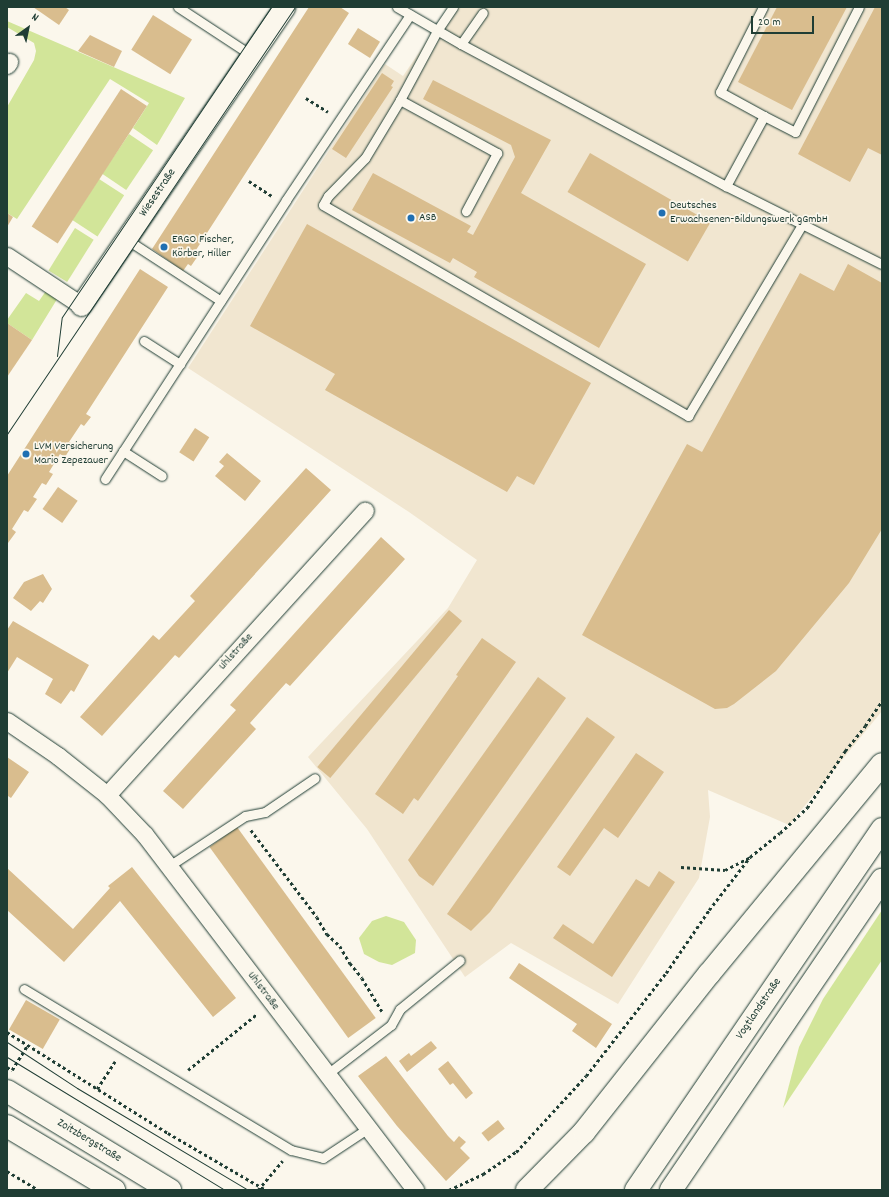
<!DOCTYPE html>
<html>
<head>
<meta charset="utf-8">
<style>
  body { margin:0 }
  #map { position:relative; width:889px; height:1197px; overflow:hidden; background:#fbf7ec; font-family:Dekko,sans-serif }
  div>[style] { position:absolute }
  .built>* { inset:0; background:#f1e6d0 }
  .green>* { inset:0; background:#d2e599; transform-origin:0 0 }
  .building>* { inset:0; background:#d9bd8e; transform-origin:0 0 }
  .path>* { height:2.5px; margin-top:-1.25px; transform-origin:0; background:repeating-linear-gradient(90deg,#1f3d34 0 3px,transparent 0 6px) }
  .roads { filter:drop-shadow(0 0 1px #1f3d34) drop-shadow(0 0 1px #1f3d34) }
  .service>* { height:9px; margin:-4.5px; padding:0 4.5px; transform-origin:4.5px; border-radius:4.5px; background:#fbf7ec }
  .minor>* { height:17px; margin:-8.5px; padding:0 8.5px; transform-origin:8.5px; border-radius:8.5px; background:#fbf7ec }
  .tertiary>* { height:21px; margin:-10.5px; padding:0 10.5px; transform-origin:10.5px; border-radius:10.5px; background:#fbf7ec }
  .secondary>* { height:22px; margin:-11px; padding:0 11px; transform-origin:11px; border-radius:11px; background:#fbf7ec }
  .primary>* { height:22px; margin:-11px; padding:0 11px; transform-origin:11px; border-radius:11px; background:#fbf7ec }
  .tram>* { height:1px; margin:-0.5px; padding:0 0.5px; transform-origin:0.5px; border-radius:0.5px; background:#1f3d34 }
  .dots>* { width:11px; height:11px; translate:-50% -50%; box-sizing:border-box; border:2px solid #fbf7ec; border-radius:50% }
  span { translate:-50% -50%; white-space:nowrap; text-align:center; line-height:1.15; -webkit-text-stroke:3.5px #fbf7ec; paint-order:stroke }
  .street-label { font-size:12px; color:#1f3d34 }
  .poi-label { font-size:12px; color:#1f3d34 }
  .left { translate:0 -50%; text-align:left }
  .frame { position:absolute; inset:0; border:8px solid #1f3d34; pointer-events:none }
  .north { position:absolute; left:8px; top:8px; width:40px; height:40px; -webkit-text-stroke:3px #fbf7ec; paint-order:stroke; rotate:33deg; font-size:11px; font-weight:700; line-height:16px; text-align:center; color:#1f3d34 }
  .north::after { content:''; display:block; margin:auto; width:14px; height:18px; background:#1f3d34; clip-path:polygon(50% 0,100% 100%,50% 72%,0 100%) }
  .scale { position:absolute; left:751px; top:16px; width:63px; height:18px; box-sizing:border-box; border:2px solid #1f3d34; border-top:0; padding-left:5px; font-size:12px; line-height:14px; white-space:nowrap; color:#1f3d34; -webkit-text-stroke:3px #fbf7ec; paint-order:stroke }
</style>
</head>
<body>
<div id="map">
  <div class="built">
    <i style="clip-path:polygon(450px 7px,882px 7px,882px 711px,789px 825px,708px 790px,710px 817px,699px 878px,618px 1004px,511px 943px,465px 977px,367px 829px,308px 757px,448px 608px,477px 560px,409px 512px,188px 368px,385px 64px,403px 76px)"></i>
  </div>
  <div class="green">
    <i style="clip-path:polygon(7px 21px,185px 98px,157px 145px,133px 128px,149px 103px,110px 79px,17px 219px,7px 213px,7px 107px,34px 60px,36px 51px,34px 43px,7px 27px)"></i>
    <i style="left:129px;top:134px;width:29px;height:48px;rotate:34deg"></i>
    <i style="left:99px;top:179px;width:30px;height:49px;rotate:33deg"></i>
    <i style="left:75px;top:228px;width:22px;height:50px;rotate:32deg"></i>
    <i style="clip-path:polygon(48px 288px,59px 296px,32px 340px,7px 323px,7px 320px,26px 293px,39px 301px)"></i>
    <i style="clip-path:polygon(882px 910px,882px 960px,783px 1108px,799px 1047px,823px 999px)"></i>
    <i style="clip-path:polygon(386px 916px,404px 922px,416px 940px,415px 953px,392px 965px,379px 962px,364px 954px,359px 938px,372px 921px)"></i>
  </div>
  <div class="building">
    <i style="clip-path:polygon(33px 7px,65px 7px,69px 10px,59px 25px)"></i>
    <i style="clip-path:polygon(309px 7px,340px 7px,349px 13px,196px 250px,200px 253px,191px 266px,188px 264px,183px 271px,152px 249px)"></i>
    <i style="clip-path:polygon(777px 7px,847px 7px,792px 110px,738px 82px)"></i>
    <i style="clip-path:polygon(875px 7px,882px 7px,882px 155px,868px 148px,850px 182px,798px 154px)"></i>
    <i style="left:153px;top:15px;width:46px;height:41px;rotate:32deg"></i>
    <i style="left:358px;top:28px;width:26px;height:19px;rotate:32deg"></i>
    <i style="clip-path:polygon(90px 35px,122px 51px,114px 67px,78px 51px)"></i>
    <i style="clip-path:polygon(382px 73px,394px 81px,391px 86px,393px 87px,346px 158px,332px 149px)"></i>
    <i style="clip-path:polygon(433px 80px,551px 140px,521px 193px,646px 264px,599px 348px,474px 277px,477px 272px,453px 258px,450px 263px,352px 210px,373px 173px,471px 226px,467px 232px,473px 235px,515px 157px,511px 145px,423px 99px)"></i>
    <i style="left:121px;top:89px;width:31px;height:164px;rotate:33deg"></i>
    <i style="left:590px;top:153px;width:139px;height:45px;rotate:30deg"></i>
    <i style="clip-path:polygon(7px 213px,13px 217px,7px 227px)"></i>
    <i style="clip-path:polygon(307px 224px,591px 383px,534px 485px,517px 476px,507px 492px,325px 390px,335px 374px,250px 326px)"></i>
    <i style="clip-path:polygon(848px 264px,882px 283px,882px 529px,849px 583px,776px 671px,734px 704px,727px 708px,715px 709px,582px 635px,687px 444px,702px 452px,800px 273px,834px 291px)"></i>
    <i style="clip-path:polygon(140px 269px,168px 287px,86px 414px,91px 417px,84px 426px,81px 424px,69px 442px,73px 444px,65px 457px,60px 454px,49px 472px,53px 474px,46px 485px,42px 483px,33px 497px,37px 499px,28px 512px,24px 510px,12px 529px,16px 532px,8px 543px,7px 476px)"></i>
    <i style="clip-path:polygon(7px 323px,32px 340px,7px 377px)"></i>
    <i style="left:195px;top:428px;width:17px;height:29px;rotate:33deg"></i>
    <i style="clip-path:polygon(227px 453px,261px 481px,245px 501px,215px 476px,224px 466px,219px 462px)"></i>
    <i style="clip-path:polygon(306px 468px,331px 490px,179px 658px,175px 655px,102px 736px,80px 717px,153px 635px,159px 640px,195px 601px,190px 596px)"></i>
    <i style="left:58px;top:487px;width:24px;height:27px;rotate:35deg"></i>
    <i style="clip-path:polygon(381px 537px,405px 559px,290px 686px,286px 683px,250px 723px,256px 729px,183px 809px,163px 791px,236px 710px,230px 705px)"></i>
    <i style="clip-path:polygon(43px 574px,52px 589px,43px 603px,40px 601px,31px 611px,13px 598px,24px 582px)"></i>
    <i style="left:449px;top:610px;width:17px;height:205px;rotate:40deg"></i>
    <i style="clip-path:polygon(13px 621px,89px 665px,74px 692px,71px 690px,61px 704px,45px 694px,53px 679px,17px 657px,7px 673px,7px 630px)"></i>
    <i style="clip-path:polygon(482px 638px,516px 662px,418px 801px,414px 798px,403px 814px,375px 794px,458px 676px,456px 675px)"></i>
    <i style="clip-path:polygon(538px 677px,566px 698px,433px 886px,419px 876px,408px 860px)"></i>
    <i style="clip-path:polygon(587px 717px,615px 737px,490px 912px,471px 931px,447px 914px)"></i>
    <i style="clip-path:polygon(636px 753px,664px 772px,618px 838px,604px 828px,570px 876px,557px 867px)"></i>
    <i style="clip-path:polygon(7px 757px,29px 772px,11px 798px,8px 796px,7px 798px)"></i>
    <i style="left:237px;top:827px;width:236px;height:34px;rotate:54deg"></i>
    <i style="clip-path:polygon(132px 867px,236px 998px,213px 1017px,120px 901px,64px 962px,7px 910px,7px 868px,73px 929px,110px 888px,108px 886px)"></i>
    <i style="clip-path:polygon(659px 871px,675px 882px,612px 977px,553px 938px,563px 924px,593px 944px,636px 879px,649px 887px)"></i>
    <i style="clip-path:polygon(519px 963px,612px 1024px,596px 1048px,572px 1031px,577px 1024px,509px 978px)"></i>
    <i style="left:26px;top:1000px;width:39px;height:34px;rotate:30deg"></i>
    <i style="clip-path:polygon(431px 1041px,437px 1048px,407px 1072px,399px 1061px,409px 1053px,411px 1056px)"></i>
    <i style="clip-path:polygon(386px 1056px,448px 1136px,454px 1142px,459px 1136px,466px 1142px,460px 1148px,470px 1158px,446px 1181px,397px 1126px,358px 1076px)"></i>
    <i style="clip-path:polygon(448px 1061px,473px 1093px,466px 1099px,453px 1083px,450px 1085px,438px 1069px)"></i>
    <i style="left:498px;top:1120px;width:11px;height:21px;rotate:52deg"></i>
  </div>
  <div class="path">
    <i style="left:306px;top:98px;width:26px;rotate:32deg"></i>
    <i style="left:249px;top:181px;width:27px;rotate:33deg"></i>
    <i style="left:251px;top:830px;width:109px;rotate:52.8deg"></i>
    <i style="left:317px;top:917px;width:20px;rotate:60deg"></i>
    <i style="left:327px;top:934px;width:18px;rotate:43deg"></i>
    <i style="left:340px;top:946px;width:20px;rotate:60deg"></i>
    <i style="left:350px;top:963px;width:19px;rotate:51deg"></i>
    <i style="left:362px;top:978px;width:39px;rotate:59deg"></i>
    <i style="left:681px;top:867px;width:44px;rotate:3.9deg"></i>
    <i style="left:725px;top:870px;width:28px;rotate:-27deg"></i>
    <i style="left:750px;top:857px;width:38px;rotate:-39deg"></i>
    <i style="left:780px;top:833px;width:37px;rotate:-43deg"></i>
    <i style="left:807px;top:808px;width:69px;rotate:-56.3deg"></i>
    <i style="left:845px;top:751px;width:32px;rotate:-51deg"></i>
    <i style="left:865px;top:726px;width:30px;rotate:-56deg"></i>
    <i style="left:7px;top:1032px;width:190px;rotate:32.1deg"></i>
    <i style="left:168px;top:1133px;width:113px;rotate:30.2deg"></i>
    <i style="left:7px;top:1067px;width:6px;rotate:31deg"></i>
    <i style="left:12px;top:1070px;width:28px;rotate:-58deg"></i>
    <i style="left:188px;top:1070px;width:89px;rotate:-39.1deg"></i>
    <i style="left:97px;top:1089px;width:33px;rotate:-57deg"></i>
    <i style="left:7px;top:1171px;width:37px;rotate:31deg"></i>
    <i style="left:258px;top:1190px;width:38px;rotate:-50deg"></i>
    <i style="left:449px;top:1190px;width:38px;rotate:-25deg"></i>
    <i style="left:483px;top:1174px;width:40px;rotate:-34deg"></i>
    <i style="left:516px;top:1152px;width:103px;rotate:-47.4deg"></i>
    <i style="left:586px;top:1076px;width:130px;rotate:-52.2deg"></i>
    <i style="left:666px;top:973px;width:76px;rotate:-55.7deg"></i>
    <i style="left:709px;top:910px;width:67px;rotate:-52.3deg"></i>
  </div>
  <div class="roads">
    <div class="service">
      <i style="left:178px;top:7px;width:87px;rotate:33.3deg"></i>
      <i style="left:397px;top:7px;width:74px;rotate:30deg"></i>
      <i style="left:461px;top:44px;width:301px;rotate:28.2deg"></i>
      <i style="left:453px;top:7px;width:29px;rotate:124deg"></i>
      <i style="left:437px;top:31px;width:78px;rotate:118.2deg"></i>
      <i style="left:400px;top:100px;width:111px;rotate:28.7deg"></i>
      <i style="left:497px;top:153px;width:66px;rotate:118.1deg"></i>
      <i style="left:763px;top:7px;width:95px;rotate:116.8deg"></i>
      <i style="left:720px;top:92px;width:50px;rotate:28.6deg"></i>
      <i style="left:764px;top:116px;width:80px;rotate:118.5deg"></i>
      <i style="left:726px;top:186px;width:174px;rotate:26.6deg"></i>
      <i style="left:461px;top:44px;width:38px;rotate:-55deg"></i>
      <i style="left:400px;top:100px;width:68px;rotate:121.1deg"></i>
      <i style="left:365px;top:158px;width:53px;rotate:134.2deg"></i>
      <i style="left:328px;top:196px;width:10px;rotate:119deg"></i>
      <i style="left:323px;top:205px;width:422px;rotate:30deg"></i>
      <i style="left:688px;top:416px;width:222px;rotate:-59.2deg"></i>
      <i style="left:764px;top:116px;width:35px;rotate:27deg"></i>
      <i style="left:795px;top:132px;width:140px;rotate:-62.9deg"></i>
      <i style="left:126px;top:239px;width:113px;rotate:33.1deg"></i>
      <i style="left:144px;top:341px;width:43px;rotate:32.6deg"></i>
      <i style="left:123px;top:451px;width:46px;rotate:32.7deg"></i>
      <i style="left:105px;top:479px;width:333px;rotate:-57deg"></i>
      <i style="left:286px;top:200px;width:223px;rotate:-56.2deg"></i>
      <i style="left:169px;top:866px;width:91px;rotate:-33.3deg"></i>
      <i style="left:245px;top:816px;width:20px;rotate:-11deg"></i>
      <i style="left:265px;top:812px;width:60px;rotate:-34.2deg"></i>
      <i style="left:24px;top:989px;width:312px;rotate:31.1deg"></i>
      <i style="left:291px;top:1150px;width:33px;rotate:14deg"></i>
      <i style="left:323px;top:1158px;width:53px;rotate:-33.4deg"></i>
      <i style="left:326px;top:1075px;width:82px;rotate:-37.6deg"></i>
      <i style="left:391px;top:1025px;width:18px;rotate:-61deg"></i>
      <i style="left:400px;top:1009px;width:77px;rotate:-39.2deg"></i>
    </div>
    <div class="minor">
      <i style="left:7px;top:65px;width:4px;rotate:-56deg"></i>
      <i style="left:7px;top:256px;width:89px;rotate:33.5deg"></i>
      <i style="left:7px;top:721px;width:62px;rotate:34.5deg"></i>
      <i style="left:58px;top:756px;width:63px;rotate:38.5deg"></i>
      <i style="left:107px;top:795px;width:55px;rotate:46.5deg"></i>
      <i style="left:145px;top:835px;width:446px;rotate:52.7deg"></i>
      <i style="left:107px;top:795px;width:384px;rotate:-47.8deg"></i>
    </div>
    <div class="tertiary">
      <i style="left:81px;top:305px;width:361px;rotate:-55.7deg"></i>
    </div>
    <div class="secondary">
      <i style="left:7px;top:1091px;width:191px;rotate:31.3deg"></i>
      <i style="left:7px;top:1126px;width:125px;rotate:30.9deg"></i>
    </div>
    <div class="primary">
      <i style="left:527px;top:1190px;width:81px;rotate:-45.5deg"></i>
      <i style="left:584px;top:1132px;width:201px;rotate:-51.7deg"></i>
      <i style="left:709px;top:974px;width:272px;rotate:-50.5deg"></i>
      <i style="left:636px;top:1190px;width:437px;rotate:-55.7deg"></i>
      <i style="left:671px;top:1190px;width:375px;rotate:-55.8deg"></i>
    </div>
  </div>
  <div class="tram">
    <i style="left:57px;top:356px;width:39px;rotate:-83deg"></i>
    <i style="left:62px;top:317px;width:374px;rotate:-56deg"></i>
    <i style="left:7px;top:434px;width:515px;rotate:-56deg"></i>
    <i style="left:7px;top:1042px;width:84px;rotate:33.3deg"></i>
    <i style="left:77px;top:1088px;width:199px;rotate:30.8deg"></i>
    <i style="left:7px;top:1057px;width:255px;rotate:31.4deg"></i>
  </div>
  <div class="dots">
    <i style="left:662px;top:213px;background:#1f6fb2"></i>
    <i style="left:411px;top:218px;background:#1f6fb2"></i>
    <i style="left:164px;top:247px;background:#1f6fb2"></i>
    <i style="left:26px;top:454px;background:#1f6fb2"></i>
  </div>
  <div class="street-label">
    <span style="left:158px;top:193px;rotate:-56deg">Wiesestraße</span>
    <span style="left:236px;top:652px;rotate:-48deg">Uhlstraße</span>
    <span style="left:263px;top:991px;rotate:53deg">Uhlstraße</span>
    <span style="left:759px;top:1009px;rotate:-56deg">Vogtlandstraße</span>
    <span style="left:89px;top:1141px;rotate:31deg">Zoitzbergstraße</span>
  </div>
  <div class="poi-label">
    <span class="left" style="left:670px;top:213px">Deutsches<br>Erwachsenen-Bildungswerk gGmbH</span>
    <span class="left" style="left:419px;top:218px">ASB</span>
    <span class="left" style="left:172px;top:247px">ERGO Fischer,<br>Körber, Hiller</span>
    <span class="left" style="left:34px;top:454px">LVM Versicherung<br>Mario Zepezauer</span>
  </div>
  <div class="frame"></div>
  <div class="north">N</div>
  <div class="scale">20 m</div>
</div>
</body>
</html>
